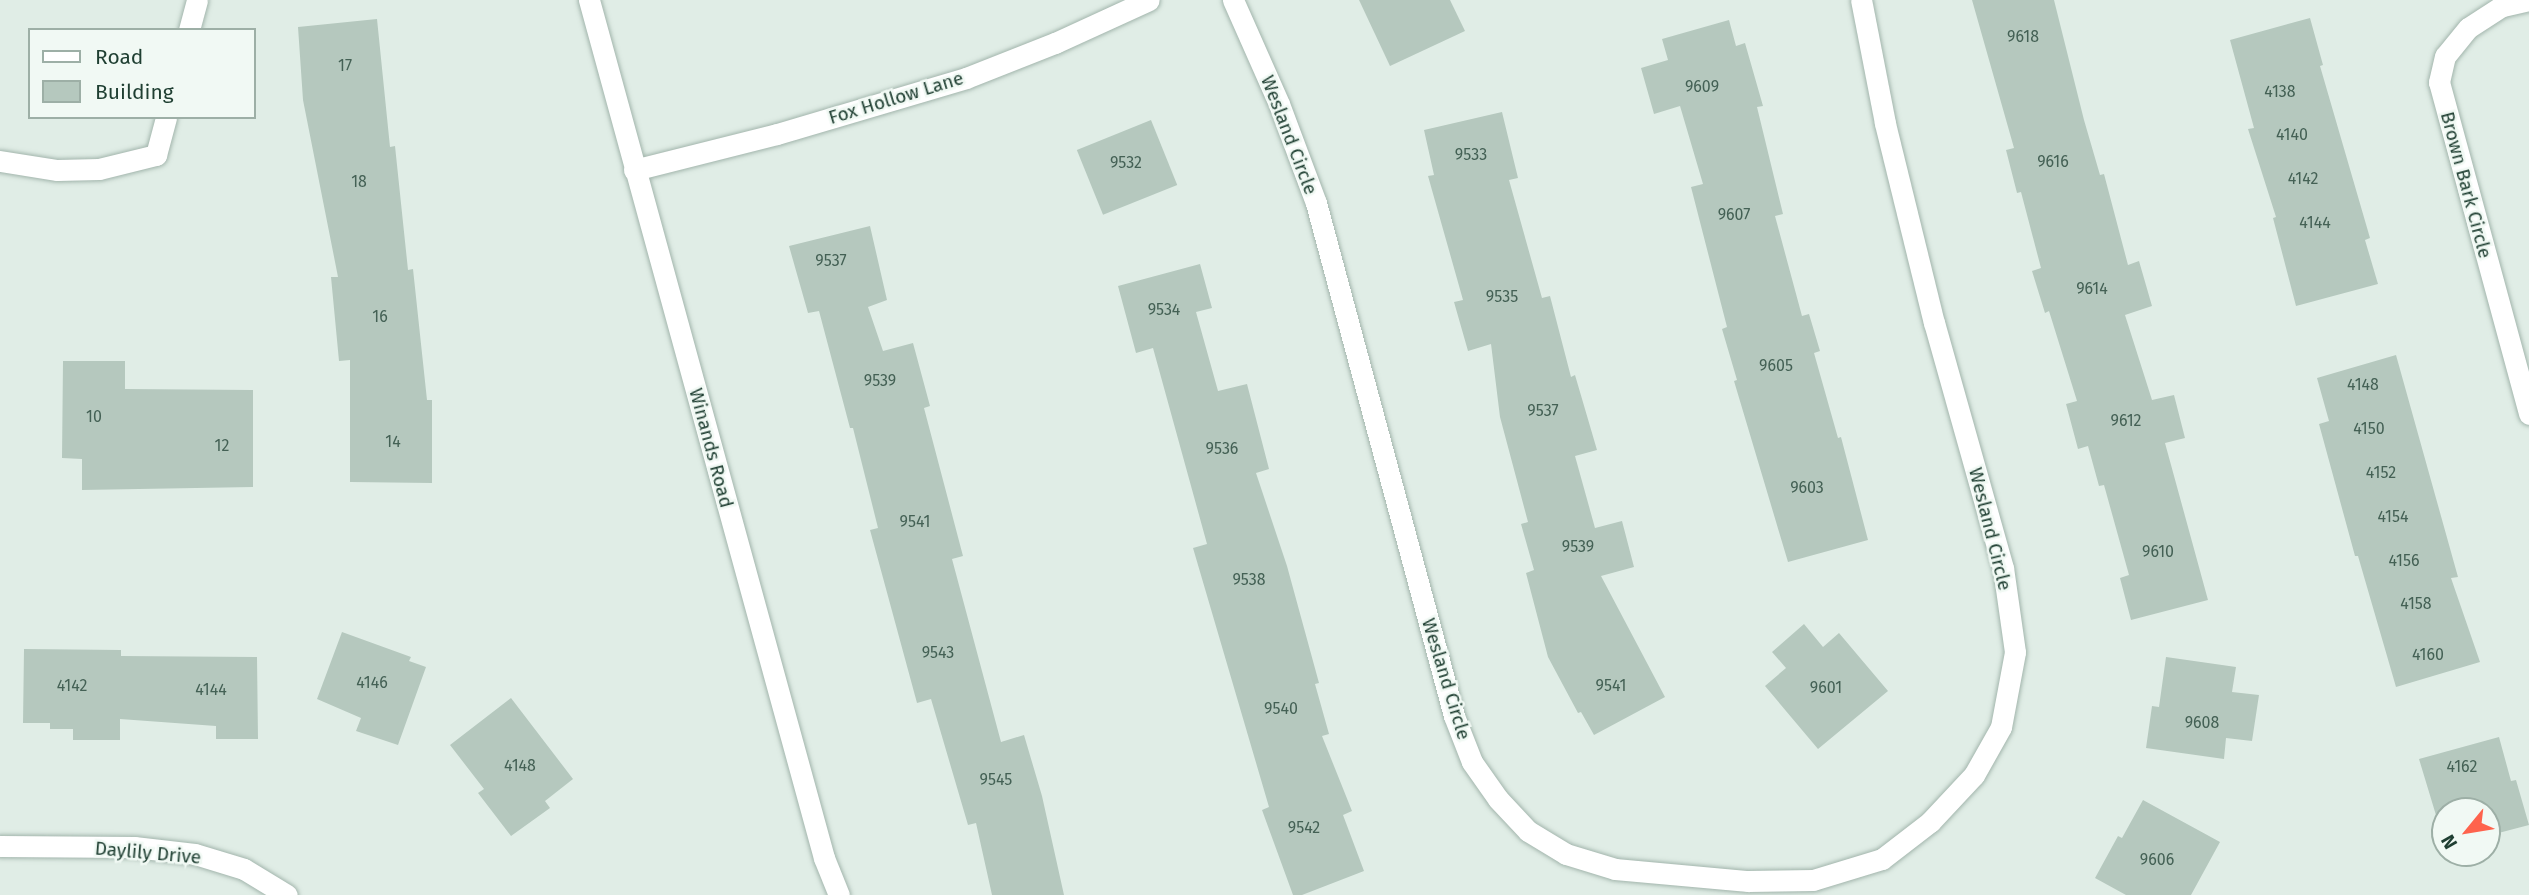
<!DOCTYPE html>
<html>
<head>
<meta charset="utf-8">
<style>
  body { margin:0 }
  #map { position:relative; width:2529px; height:895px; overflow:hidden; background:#e0ede6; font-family:"Fira Sans",sans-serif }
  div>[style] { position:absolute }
  .building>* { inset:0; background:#b5c8be; transform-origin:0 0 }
  .roads { filter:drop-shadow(0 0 2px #a2b5ac) drop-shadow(0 0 2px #a2b5ac) }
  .minor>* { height:21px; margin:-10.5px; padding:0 10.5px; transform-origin:10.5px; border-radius:10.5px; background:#fff }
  span { translate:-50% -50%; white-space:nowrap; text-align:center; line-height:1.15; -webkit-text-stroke:5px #f1f9f4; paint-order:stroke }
  .number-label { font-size:16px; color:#446155 }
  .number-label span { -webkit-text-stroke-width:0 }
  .street-label { font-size:19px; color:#1f3f32 }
  .legend { position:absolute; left:28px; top:28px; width:228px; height:91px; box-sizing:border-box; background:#f1f9f4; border:2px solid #9dafa6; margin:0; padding:9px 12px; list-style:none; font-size:21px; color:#1f3f32 }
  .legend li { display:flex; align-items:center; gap:14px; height:35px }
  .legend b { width:35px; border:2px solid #9dafa6 }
  .north { position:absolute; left:2431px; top:797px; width:70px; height:70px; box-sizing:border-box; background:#f1f9f4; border:2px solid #9dafa6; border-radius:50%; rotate:240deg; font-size:19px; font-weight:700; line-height:28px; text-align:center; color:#1f3f32 }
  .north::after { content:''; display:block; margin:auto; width:24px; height:32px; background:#fe634d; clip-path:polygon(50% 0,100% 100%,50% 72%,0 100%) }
</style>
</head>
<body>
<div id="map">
  <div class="building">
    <i style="clip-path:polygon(1359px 0,1450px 0,1465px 31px,1390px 66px)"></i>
    <i style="clip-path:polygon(1972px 0,2054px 0,2084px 120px,2100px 175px,2104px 174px,2128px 265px,2139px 261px,2152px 306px,2125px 315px,2152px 400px,2174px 395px,2185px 438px,2165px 443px,2208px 600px,2131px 620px,2120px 578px,2129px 575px,2104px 485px,2099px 486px,2088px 446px,2078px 449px,2066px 404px,2077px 401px,2049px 311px,2045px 313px,2032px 271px,2041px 268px,2021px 192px,2017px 193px,2006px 150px,2014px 148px)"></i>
    <i style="clip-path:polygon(2310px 18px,2323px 65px,2320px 66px,2370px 238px,2365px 240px,2378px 284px,2296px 306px,2273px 218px,2276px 217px,2248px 129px,2254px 128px,2230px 40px)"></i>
    <i style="clip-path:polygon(377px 19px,390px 147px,395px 146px,408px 270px,413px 269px,427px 400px,432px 400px,432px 483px,350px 482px,350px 360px,339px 361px,331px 277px,338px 277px,303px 100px,298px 27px)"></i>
    <i style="clip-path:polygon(1729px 20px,1736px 46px,1745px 43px,1763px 106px,1757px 107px,1783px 214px,1775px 216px,1802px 316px,1809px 314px,1820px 351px,1814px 353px,1838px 438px,1841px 437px,1868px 540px,1788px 562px,1734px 381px,1737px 380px,1722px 329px,1727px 327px,1691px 187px,1703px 184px,1680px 106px,1654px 114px,1641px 68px,1668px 60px,1662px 39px)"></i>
    <i style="clip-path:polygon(1502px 112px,1518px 178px,1509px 180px,1542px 298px,1550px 296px,1571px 377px,1575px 375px,1597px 450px,1575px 456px,1595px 528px,1622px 521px,1634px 567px,1601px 576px,1665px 697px,1594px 735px,1581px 712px,1578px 713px,1548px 657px,1526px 573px,1534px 570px,1521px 524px,1528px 522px,1500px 417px,1491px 344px,1468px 351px,1454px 302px,1463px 300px,1428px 176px,1434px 175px,1424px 130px)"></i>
    <i style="left:1151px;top:120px;width:70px;height:80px;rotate:68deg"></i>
    <i style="clip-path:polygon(870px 226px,887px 300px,868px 307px,883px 351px,913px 343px,930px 406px,924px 408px,963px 556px,952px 559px,1001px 742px,1024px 735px,1042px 796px,1064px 895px,992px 895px,976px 823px,968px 825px,931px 699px,917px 703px,870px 530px,878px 528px,853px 428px,850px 428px,819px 311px,808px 313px,789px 246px)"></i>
    <i style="clip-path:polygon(1200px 264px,1212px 308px,1196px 312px,1218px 391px,1247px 384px,1269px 469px,1256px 473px,1287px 566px,1319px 683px,1315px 684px,1329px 734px,1322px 736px,1352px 811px,1343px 815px,1364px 871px,1302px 895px,1293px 895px,1262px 810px,1269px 807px,1193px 548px,1207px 544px,1153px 348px,1136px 353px,1118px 286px)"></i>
    <i style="clip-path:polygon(2396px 355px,2458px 577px,2451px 578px,2480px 662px,2396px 687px,2358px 556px,2355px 556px,2319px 424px,2329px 421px,2317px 378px)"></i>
    <i style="clip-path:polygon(63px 361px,125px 361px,125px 389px,253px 390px,253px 487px,82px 490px,82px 459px,62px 458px)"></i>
    <i style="clip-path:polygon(1804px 624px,1823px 647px,1839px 633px,1888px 691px,1818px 749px,1765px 686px,1786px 668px,1772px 652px)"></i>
    <i style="clip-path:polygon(342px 632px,411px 657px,409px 661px,426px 667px,398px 745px,356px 731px,361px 718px,317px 699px)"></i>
    <i style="clip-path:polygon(24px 649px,121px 650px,121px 656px,257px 657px,258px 739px,216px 739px,216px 726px,120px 719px,120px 740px,73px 740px,73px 729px,50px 729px,50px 723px,23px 723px)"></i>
    <i style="clip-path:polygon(2166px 657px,2236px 667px,2232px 692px,2259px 695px,2252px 741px,2226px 738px,2224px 759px,2146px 748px,2152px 706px,2159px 707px)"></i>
    <i style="clip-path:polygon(511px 698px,573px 779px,545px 801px,550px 808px,511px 836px,478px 793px,484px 789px,450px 745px)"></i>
    <i style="clip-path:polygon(2499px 737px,2511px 781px,2516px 780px,2529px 825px,2487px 836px,2487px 811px,2445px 811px,2445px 845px,2419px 759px)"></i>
    <i style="clip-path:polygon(2143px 800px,2220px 842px,2191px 895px,2126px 895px,2095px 878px,2118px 836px,2122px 838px)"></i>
  </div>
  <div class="roads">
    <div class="minor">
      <i style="left:589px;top:0;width:890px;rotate:74.68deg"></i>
      <i style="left:824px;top:858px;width:40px;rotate:68deg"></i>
      <i style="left:1233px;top:0;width:114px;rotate:66.1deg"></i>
      <i style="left:1279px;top:104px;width:106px;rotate:69.5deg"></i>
      <i style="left:1316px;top:203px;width:531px;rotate:74.94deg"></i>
      <i style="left:1454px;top:716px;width:49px;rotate:68.6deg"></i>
      <i style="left:1472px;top:762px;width:45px;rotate:54.9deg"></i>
      <i style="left:1498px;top:799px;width:44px;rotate:46.8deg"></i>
      <i style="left:1528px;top:831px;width:44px;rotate:31.2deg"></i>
      <i style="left:1566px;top:854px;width:51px;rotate:17deg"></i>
      <i style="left:1615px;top:869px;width:134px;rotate:5.2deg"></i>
      <i style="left:1748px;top:881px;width:65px;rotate:-0.9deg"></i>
      <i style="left:1813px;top:880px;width:72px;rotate:-16.9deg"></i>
      <i style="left:1882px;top:859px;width:61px;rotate:-37.6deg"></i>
      <i style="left:1930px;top:822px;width:64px;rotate:-46.9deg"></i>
      <i style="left:1974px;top:775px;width:55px;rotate:-60.6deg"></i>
      <i style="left:2001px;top:727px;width:76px;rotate:-79.4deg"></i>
      <i style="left:2015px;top:652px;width:85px;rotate:-98.1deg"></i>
      <i style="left:2003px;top:568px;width:255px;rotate:-105.7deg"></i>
      <i style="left:1934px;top:323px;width:206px;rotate:-103.8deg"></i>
      <i style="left:1885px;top:123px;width:125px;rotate:-101deg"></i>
      <i style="left:2529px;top:0;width:28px;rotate:167deg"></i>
      <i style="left:2502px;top:6px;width:40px;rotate:147.1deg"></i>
      <i style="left:2468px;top:28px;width:36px;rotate:129deg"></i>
      <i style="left:2445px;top:56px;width:27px;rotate:103deg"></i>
      <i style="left:2439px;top:82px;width:344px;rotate:74.8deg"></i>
      <i style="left:189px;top:30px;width:31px;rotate:-75deg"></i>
      <i style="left:0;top:161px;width:58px;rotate:9deg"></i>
      <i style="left:57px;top:170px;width:42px;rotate:-1.4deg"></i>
      <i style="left:99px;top:169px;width:59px;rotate:-13.8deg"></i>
      <i style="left:156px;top:155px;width:39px;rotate:-75deg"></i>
      <i style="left:634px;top:170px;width:147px;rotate:-14.1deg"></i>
      <i style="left:777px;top:134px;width:197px;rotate:-16.5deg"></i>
      <i style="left:966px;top:78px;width:96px;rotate:-21.5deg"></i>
      <i style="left:1055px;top:43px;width:103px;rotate:-24.6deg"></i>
      <i style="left:0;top:846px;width:134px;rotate:0.4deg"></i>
      <i style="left:134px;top:847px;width:61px;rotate:6.5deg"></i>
      <i style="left:195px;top:854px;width:51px;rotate:17deg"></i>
      <i style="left:244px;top:869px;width:50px;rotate:31.2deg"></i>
    </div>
  </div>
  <div class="number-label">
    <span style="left:2023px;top:37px">9618</span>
    <span style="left:345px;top:66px">17</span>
    <span style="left:1702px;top:87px">9609</span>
    <span style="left:2280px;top:92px">4138</span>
    <span style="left:2292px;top:135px">4140</span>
    <span style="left:1471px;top:155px">9533</span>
    <span style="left:2053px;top:162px">9616</span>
    <span style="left:1126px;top:163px">9532</span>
    <span style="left:2303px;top:179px">4142</span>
    <span style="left:359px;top:182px">18</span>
    <span style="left:1734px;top:215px">9607</span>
    <span style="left:2315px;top:223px">4144</span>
    <span style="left:831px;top:261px">9537</span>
    <span style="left:2092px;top:289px">9614</span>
    <span style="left:1502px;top:297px">9535</span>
    <span style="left:1164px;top:310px">9534</span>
    <span style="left:380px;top:317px">16</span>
    <span style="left:1776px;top:366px">9605</span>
    <span style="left:880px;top:381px">9539</span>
    <span style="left:2363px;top:385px">4148</span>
    <span style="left:1543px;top:411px">9537</span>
    <span style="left:94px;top:417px">10</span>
    <span style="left:2126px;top:421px">9612</span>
    <span style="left:2369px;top:429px">4150</span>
    <span style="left:393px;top:442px">14</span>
    <span style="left:222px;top:446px">12</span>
    <span style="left:1222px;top:449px">9536</span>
    <span style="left:2381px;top:473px">4152</span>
    <span style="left:1807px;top:488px">9603</span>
    <span style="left:2393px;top:517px">4154</span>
    <span style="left:915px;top:522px">9541</span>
    <span style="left:1578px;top:547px">9539</span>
    <span style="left:2158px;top:552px">9610</span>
    <span style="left:2404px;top:561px">4156</span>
    <span style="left:1249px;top:580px">9538</span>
    <span style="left:2416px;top:604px">4158</span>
    <span style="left:938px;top:653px">9543</span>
    <span style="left:2428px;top:655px">4160</span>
    <span style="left:372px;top:683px">4146</span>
    <span style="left:72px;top:686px">4142</span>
    <span style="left:1611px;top:686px">9541</span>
    <span style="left:1826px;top:688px">9601</span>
    <span style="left:211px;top:690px">4144</span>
    <span style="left:1281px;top:709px">9540</span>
    <span style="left:2202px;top:723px">9608</span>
    <span style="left:520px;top:766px">4148</span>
    <span style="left:2462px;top:767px">4162</span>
    <span style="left:996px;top:780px">9545</span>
    <span style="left:1304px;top:828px">9542</span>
    <span style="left:2157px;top:860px">9606</span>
  </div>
  <div class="street-label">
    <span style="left:896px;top:98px;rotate:-17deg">Fox Hollow Lane</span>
    <span style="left:1289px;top:135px;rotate:69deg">Wesland Circle</span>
    <span style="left:2466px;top:185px;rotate:75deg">Brown Bark Circle</span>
    <span style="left:711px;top:448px;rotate:75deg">Winands Road</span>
    <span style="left:1990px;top:529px;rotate:76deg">Wesland Circle</span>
    <span style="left:1446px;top:679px;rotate:73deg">Wesland Circle</span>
    <span style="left:148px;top:853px;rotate:5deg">Daylily Drive</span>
  </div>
  <ul class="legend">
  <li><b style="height:9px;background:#fff"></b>Road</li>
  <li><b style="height:19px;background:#b5c8be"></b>Building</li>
  </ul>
  <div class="north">N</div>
</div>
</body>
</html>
